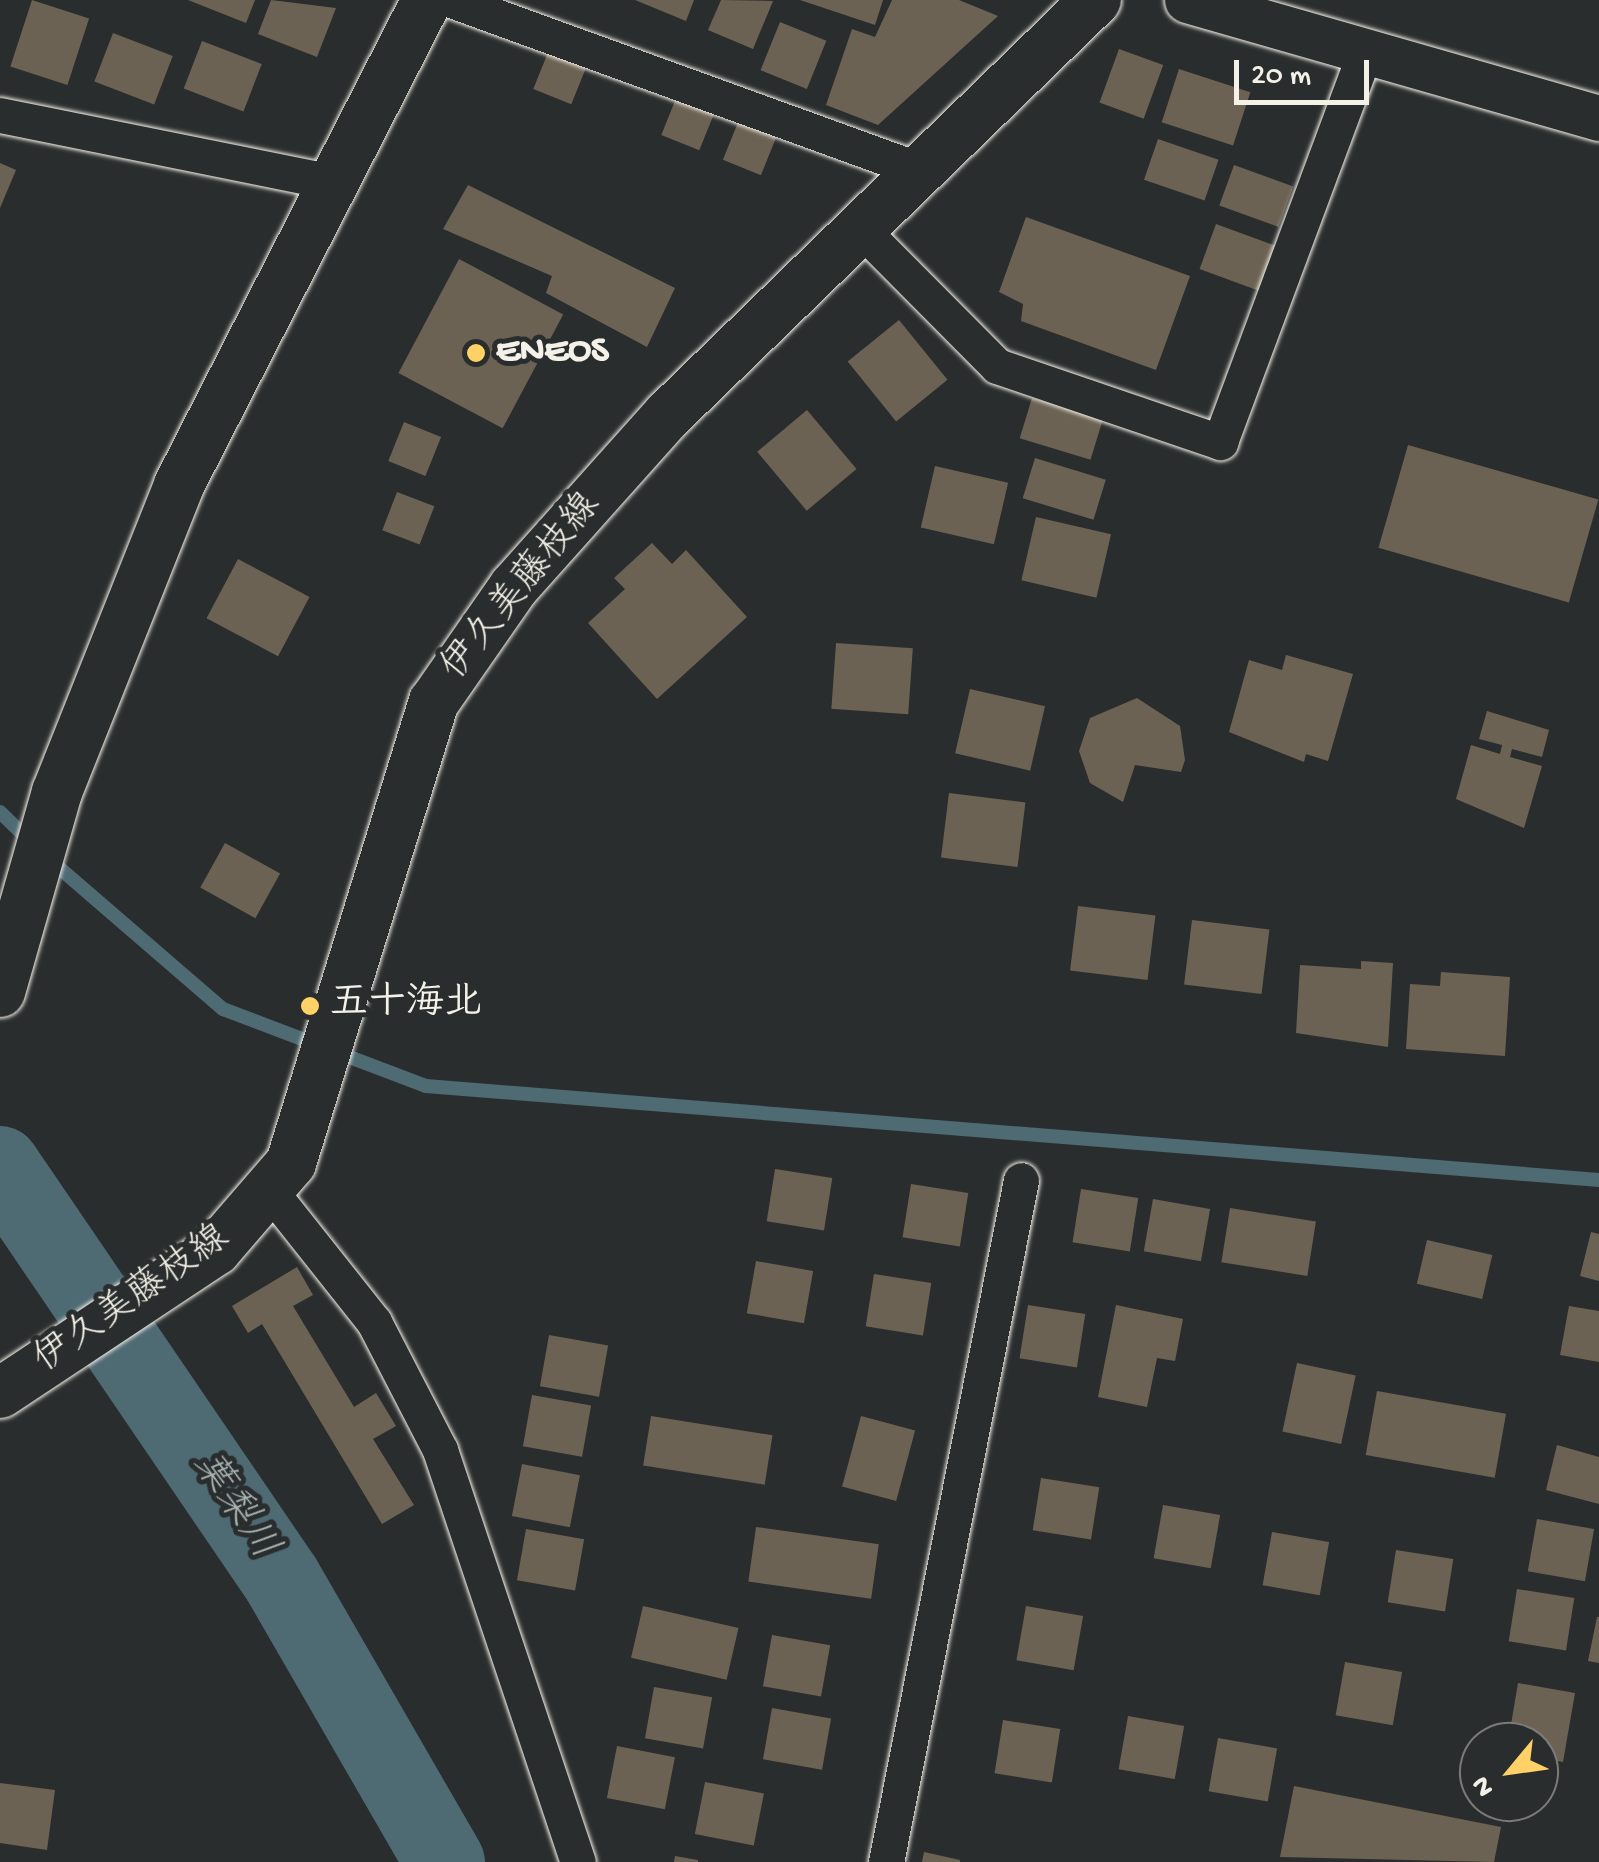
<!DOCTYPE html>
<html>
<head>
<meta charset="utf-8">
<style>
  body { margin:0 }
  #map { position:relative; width:1599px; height:1862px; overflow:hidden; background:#2a2d2e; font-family:"Gochi Hand","Klee One",sans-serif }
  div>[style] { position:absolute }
  .stream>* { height:14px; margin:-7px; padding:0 7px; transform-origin:7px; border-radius:7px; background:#4e6a73 }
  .river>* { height:80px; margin:-40px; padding:0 40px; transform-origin:40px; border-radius:40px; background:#4e6a73 }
  .building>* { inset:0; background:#6c6253; transform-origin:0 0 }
  .roads { filter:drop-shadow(0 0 2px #f4f1e8) drop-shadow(0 0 2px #f4f1e8) }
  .minor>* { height:35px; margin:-17.5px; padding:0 17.5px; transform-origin:17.5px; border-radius:17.5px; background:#2a2d2e }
  .tertiary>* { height:45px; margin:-22.5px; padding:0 22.5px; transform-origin:22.5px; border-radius:22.5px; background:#2a2d2e }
  .secondary>* { height:50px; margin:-25px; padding:0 25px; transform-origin:25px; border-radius:25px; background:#2a2d2e }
  .dots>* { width:28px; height:28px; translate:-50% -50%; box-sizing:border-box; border:5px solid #2a2d2e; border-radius:50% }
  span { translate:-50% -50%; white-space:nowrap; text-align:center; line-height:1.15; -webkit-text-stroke:10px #2a2d2e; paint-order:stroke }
  .poi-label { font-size:38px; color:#f4f1e8; font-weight:700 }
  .left { translate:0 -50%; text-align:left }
  .street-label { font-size:38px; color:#f4f1e8 }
  .water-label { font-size:40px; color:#a9b4b3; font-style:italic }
  .north { position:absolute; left:1459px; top:1722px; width:100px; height:100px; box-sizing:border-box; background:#2a2d2e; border:2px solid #7b7b78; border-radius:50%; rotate:241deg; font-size:28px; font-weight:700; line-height:40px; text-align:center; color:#f4f1e8 }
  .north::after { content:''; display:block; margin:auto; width:35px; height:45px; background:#ffd166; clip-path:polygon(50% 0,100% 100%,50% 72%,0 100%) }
  .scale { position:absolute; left:1234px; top:60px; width:135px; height:45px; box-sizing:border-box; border:5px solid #f4f1e8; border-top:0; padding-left:12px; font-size:30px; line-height:35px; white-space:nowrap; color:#f4f1e8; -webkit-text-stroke:8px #2a2d2e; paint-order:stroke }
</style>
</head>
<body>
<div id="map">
  <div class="stream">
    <i style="left:0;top:812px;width:46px;rotate:44.1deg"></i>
    <i style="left:49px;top:859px;width:230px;rotate:40.8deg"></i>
    <i style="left:223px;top:1009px;width:217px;rotate:20.8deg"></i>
    <i style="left:426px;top:1086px;width:1177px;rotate:4.58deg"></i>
  </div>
  <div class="river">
    <i style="left:0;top:1166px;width:501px;rotate:55.74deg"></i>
    <i style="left:282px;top:1580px;width:326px;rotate:60deg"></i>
  </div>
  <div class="building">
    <i style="left:32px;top:0;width:60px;height:70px;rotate:18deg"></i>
    <i style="clip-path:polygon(188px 0,255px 0,246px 23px)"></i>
    <i style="clip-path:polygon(271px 0,336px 8px,317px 57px,258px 34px)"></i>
    <i style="clip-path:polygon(635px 0,694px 0,686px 21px)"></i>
    <i style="clip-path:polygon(721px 0,773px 1px,753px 49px,708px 30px)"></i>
    <i style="clip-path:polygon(800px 0,883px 0,875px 25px)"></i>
    <i style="clip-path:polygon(892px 0,959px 0,998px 16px,878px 125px,826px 105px,852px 29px,875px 37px)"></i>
    <i style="left:780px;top:22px;width:50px;height:52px;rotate:22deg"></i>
    <i style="left:113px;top:33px;width:64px;height:52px;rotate:21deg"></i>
    <i style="left:202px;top:41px;width:64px;height:51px;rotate:21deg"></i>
    <i style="left:1119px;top:49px;width:47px;height:57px;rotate:20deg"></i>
    <i style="left:549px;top:50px;width:41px;height:42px;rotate:22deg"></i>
    <i style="left:1179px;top:69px;width:75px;height:56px;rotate:18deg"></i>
    <i style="left:677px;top:96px;width:41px;height:42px;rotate:22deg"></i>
    <i style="left:739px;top:120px;width:41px;height:43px;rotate:22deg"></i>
    <i style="left:1158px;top:139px;width:64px;height:43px;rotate:19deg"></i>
    <i style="clip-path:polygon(0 163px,16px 170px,0 208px)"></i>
    <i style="left:1234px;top:165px;width:63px;height:43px;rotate:20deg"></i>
    <i style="clip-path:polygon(468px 185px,675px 288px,647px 347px,546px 293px,552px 276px,443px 229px)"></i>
    <i style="clip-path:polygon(1026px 217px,1190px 276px,1156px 370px,1021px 321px,1023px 304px,999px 292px)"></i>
    <i style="left:1216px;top:224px;width:63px;height:48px;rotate:20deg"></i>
    <i style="left:459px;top:259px;width:118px;height:129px;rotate:28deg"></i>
    <i style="left:899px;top:320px;width:77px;height:66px;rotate:51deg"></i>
    <i style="left:1032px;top:398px;width:74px;height:42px;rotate:17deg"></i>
    <i style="left:807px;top:410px;width:77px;height:65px;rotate:50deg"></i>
    <i style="left:404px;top:422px;width:40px;height:42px;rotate:22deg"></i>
    <i style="left:1408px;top:445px;width:198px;height:107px;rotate:16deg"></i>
    <i style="left:1035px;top:458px;width:74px;height:42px;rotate:17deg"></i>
    <i style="left:935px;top:466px;width:75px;height:63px;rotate:13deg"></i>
    <i style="left:397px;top:492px;width:40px;height:41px;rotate:21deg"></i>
    <i style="left:1036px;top:517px;width:77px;height:65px;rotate:13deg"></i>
    <i style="clip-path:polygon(652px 543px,672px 564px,686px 550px,747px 617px,657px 699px,588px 623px,625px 589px,614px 578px)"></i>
    <i style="left:238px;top:559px;width:81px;height:67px;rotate:28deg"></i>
    <i style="left:836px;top:643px;width:77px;height:66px;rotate:4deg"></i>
    <i style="clip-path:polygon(1286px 655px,1353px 674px,1328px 761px,1306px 754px,1304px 762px,1229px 732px,1249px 660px,1282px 670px)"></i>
    <i style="left:970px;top:689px;width:77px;height:66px;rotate:13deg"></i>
    <i style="clip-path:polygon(1137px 698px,1180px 726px,1185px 760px,1181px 772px,1135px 765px,1123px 802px,1090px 783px,1079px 751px,1090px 718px)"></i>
    <i style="clip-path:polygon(1487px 711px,1549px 730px,1542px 757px,1512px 749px,1510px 757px,1542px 766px,1524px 828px,1456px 799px,1471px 745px,1500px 754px,1502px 745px,1479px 739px)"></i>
    <i style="left:949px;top:793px;width:77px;height:65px;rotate:7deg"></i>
    <i style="left:225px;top:843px;width:63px;height:51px;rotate:29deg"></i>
    <i style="left:1078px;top:906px;width:78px;height:65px;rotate:7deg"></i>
    <i style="left:1192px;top:920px;width:78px;height:65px;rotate:7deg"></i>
    <i style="clip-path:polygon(1361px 961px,1393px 963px,1388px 1047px,1296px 1033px,1300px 965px,1361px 969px)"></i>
    <i style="clip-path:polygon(1441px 972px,1510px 977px,1505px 1056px,1406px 1049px,1410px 984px,1440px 986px)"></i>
    <i style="left:775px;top:1169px;width:58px;height:53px;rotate:9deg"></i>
    <i style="left:911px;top:1184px;width:58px;height:54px;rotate:9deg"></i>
    <i style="left:1081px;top:1189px;width:58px;height:54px;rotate:9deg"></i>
    <i style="left:1153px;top:1199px;width:58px;height:53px;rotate:10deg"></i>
    <i style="left:1230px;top:1208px;width:87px;height:55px;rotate:9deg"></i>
    <i style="clip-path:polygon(1591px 1232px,1599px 1234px,1599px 1281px,1580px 1276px)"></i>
    <i style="left:1427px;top:1240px;width:67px;height:45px;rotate:13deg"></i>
    <i style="left:756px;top:1261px;width:58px;height:53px;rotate:10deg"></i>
    <i style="clip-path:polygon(297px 1267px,313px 1295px,293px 1306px,354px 1407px,376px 1393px,396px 1426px,373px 1439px,414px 1505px,382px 1524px,262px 1324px,248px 1333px,232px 1306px)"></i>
    <i style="left:874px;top:1274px;width:58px;height:53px;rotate:9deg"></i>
    <i style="left:1028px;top:1305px;width:58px;height:54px;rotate:9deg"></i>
    <i style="clip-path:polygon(1116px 1305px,1183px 1319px,1175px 1361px,1157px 1358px,1147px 1407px,1098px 1397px)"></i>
    <i style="clip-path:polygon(1569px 1306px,1599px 1311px,1599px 1362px,1560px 1355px)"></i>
    <i style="left:549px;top:1335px;width:60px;height:52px;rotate:10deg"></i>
    <i style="left:1297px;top:1363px;width:60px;height:70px;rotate:12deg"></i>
    <i style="left:1377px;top:1391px;width:131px;height:65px;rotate:10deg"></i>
    <i style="left:532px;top:1395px;width:60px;height:52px;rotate:10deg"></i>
    <i style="left:651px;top:1416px;width:123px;height:50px;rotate:9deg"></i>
    <i style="left:861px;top:1416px;width:56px;height:73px;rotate:15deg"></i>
    <i style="clip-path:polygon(1557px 1445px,1599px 1457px,1599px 1504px,1546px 1490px)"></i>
    <i style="left:522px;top:1464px;width:59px;height:53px;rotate:11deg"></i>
    <i style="left:1041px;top:1478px;width:59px;height:53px;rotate:9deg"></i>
    <i style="left:1163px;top:1505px;width:58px;height:54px;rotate:10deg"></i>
    <i style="left:1537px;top:1519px;width:58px;height:53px;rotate:10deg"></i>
    <i style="left:756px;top:1527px;width:124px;height:55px;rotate:8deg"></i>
    <i style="left:526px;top:1529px;width:59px;height:52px;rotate:10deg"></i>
    <i style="left:1272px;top:1532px;width:58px;height:54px;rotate:10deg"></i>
    <i style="left:1396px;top:1550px;width:58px;height:53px;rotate:9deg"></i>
    <i style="left:1517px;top:1589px;width:58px;height:53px;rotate:9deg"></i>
    <i style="left:643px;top:1606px;width:98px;height:53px;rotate:13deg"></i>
    <i style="left:1026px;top:1606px;width:58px;height:55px;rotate:10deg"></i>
    <i style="clip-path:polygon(1597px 1617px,1599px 1617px,1599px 1663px,1588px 1661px)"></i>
    <i style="left:772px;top:1635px;width:59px;height:52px;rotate:10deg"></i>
    <i style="left:1345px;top:1662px;width:58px;height:54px;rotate:10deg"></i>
    <i style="clip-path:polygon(1518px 1683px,1575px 1693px,1563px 1762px,1539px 1758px,1539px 1742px,1508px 1742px)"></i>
    <i style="left:654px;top:1687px;width:59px;height:52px;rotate:10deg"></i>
    <i style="left:772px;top:1708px;width:60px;height:52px;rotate:10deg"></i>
    <i style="left:1128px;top:1716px;width:57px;height:54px;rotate:10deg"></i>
    <i style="left:1003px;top:1720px;width:58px;height:54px;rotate:9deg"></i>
    <i style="left:1218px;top:1738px;width:60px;height:54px;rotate:10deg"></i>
    <i style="left:617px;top:1746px;width:59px;height:53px;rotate:11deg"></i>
    <i style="left:705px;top:1782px;width:60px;height:53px;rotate:11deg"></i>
    <i style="clip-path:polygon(0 1783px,55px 1790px,47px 1850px,0 1843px)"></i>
    <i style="clip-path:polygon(1294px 1786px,1501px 1827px,1494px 1862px,1280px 1857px)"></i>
    <i style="clip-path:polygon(924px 1852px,960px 1860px,960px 1862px,922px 1862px)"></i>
    <i style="clip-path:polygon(675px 1856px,698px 1860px,698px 1862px,674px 1862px)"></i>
  </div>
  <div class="roads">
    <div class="minor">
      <i style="left:451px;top:0;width:504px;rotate:19.94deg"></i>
      <i style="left:0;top:115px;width:338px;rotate:11.4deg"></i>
      <i style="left:865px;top:233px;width:187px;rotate:45.2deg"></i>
      <i style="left:997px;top:366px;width:236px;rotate:18.8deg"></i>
      <i style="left:1220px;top:442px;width:416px;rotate:-69.6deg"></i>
      <i style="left:271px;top:1192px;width:166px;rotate:51.6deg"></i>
      <i style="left:374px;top:1322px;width:144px;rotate:62.7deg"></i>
      <i style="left:440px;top:1450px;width:434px;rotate:71.5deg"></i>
      <i style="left:886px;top:1862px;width:695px;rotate:-78.8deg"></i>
    </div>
    <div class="tertiary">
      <i style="left:1187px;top:0;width:429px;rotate:16deg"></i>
    </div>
    <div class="secondary">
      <i style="left:0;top:992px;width:208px;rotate:-74.1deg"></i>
      <i style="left:57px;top:792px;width:330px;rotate:-68.3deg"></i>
      <i style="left:179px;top:485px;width:545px;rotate:-62.92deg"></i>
      <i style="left:0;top:1393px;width:259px;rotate:-33.5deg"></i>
      <i style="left:216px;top:1250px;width:115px;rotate:-49.2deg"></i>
      <i style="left:291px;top:1163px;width:483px;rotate:-72.8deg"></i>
      <i style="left:434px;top:702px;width:140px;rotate:-55.2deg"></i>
      <i style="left:514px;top:587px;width:231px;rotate:-48.2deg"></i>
      <i style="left:668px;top:415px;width:596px;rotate:-44.12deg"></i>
    </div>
  </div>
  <div class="dots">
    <i style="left:476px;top:353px;background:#ffd166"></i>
    <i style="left:310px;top:1006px;background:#ffd166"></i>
  </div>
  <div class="poi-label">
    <span class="left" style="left:496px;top:353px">ENEOS</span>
    <span class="left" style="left:330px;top:1006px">五十海北</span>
  </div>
  <div class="street-label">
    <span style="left:523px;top:588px;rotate:-51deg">伊久美藤枝線</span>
    <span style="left:133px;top:1301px;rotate:-35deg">伊久美藤枝線</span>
  </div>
  <div class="water-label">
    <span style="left:233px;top:1507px;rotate:56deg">葉梨川</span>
  </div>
  <div class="north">N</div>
  <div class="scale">20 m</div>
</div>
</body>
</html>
